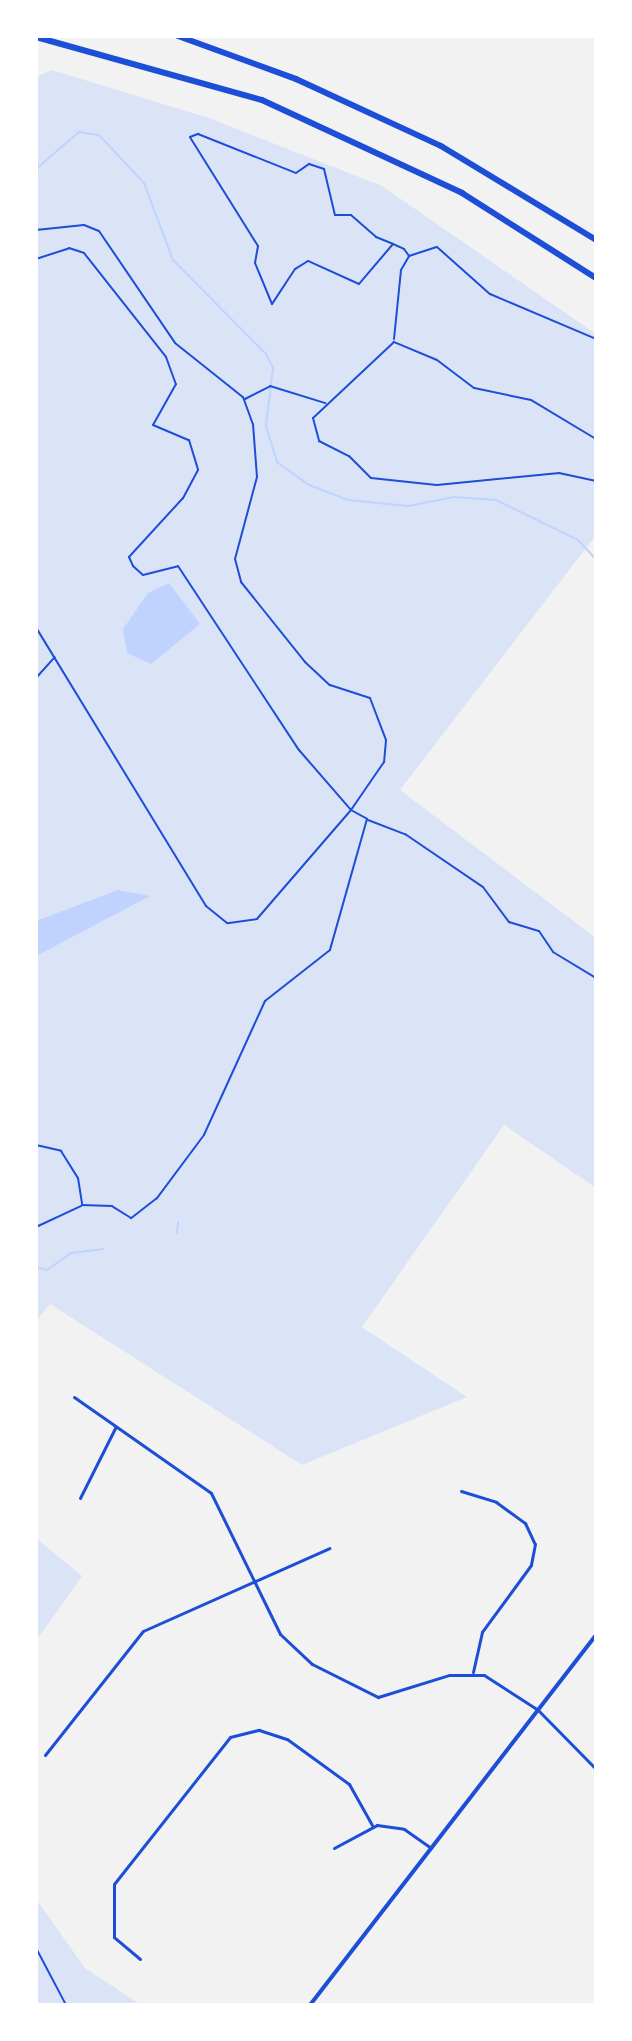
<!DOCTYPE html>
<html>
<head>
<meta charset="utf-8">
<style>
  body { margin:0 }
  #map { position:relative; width:632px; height:2041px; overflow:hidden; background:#f2f2f2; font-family:"PT Sans Narrow",sans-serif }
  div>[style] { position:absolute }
  .green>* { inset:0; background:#dbe4f7 }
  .water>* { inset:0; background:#bfd3fe }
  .stream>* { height:2px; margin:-1px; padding:0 1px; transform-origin:1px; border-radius:1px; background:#bfd3fe }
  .path>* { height:2px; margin:-1px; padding:0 1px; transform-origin:1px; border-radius:1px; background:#1d4ed8 }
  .minor>* { height:3px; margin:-1.5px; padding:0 1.5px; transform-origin:1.5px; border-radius:1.5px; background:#1d4ed8 }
  .tertiary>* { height:4px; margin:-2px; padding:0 2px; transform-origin:2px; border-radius:2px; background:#1d4ed8 }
  .motorway>* { height:6px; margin:-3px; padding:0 3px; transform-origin:3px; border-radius:3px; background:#1d4ed8 }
  span { translate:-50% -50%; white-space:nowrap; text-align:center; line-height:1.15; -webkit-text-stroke:6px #fff; paint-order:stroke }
  .frame { position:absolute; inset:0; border:38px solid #fff; pointer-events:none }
</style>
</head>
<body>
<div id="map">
  <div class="green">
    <i style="clip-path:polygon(52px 70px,209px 118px,382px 186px,596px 334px,596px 535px,400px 790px,596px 938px,596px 1188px,504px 1125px,362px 1327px,467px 1397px,302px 1465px,50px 1304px,36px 1321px,36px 77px)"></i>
    <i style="clip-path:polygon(36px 1538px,82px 1576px,36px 1641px)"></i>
    <i style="clip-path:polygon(36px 1899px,85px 1968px,141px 2005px,36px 2005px)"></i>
  </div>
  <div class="water">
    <i style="clip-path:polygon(169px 583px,200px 624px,151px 664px,127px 653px,123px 629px,148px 593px)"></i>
    <i style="clip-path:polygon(118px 890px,150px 896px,36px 956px,36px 921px)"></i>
  </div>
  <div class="stream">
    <i style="left:36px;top:169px;width:57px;rotate:-40.7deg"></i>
    <i style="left:79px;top:132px;width:20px;rotate:9deg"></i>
    <i style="left:99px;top:135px;width:66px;rotate:46.8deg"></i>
    <i style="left:144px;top:183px;width:82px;rotate:69.4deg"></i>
    <i style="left:173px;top:260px;width:132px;rotate:45.3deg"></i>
    <i style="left:266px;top:354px;width:16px;rotate:63deg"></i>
    <i style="left:273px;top:368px;width:58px;rotate:96.9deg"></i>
    <i style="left:266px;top:426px;width:38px;rotate:73deg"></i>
    <i style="left:277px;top:462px;width:39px;rotate:36deg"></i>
    <i style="left:309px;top:485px;width:42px;rotate:21deg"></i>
    <i style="left:348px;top:500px;width:60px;rotate:5.7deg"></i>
    <i style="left:408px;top:506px;width:47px;rotate:-11.1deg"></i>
    <i style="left:454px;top:497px;width:42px;rotate:4.1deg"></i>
    <i style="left:496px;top:500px;width:91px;rotate:26deg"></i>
    <i style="left:578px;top:540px;width:26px;rotate:47deg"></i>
    <i style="left:177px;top:1233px;width:11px;rotate:-85deg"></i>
    <i style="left:36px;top:1267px;width:11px;rotate:15deg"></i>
    <i style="left:47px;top:1270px;width:29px;rotate:-35deg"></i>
    <i style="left:71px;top:1253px;width:33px;rotate:-7deg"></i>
  </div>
  <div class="path">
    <i style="left:36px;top:230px;width:48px;rotate:-5.9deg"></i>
    <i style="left:84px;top:225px;width:16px;rotate:22deg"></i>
    <i style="left:99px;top:231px;width:135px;rotate:55.8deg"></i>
    <i style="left:175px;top:343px;width:87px;rotate:38.5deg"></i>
    <i style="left:243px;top:397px;width:29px;rotate:70deg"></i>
    <i style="left:253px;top:424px;width:53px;rotate:85.7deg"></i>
    <i style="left:257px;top:477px;width:85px;rotate:105deg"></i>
    <i style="left:235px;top:559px;width:24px;rotate:75deg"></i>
    <i style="left:241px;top:582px;width:102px;rotate:51.3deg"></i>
    <i style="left:305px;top:662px;width:34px;rotate:43deg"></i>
    <i style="left:330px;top:685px;width:42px;rotate:18deg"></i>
    <i style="left:370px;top:698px;width:45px;rotate:69.1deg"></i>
    <i style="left:386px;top:740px;width:22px;rotate:95deg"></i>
    <i style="left:384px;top:762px;width:58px;rotate:124.5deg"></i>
    <i style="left:351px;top:810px;width:18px;rotate:29deg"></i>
    <i style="left:367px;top:819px;width:136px;rotate:105.8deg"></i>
    <i style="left:330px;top:950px;width:83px;rotate:141.9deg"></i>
    <i style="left:265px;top:1001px;width:147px;rotate:114.5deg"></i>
    <i style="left:204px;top:1135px;width:79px;rotate:126.7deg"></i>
    <i style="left:157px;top:1198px;width:33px;rotate:142deg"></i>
    <i style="left:131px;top:1218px;width:22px;rotate:-148deg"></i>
    <i style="left:112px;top:1206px;width:30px;rotate:-178deg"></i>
    <i style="left:393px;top:244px;width:52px;rotate:130.4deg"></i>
    <i style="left:359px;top:284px;width:56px;rotate:-155.7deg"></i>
    <i style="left:308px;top:261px;width:15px;rotate:148deg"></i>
    <i style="left:295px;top:269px;width:42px;rotate:123.3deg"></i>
    <i style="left:272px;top:304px;width:44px;rotate:-112.5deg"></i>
    <i style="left:255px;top:263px;width:17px;rotate:-80deg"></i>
    <i style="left:258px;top:246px;width:128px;rotate:-122deg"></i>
    <i style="left:190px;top:137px;width:9px;rotate:-21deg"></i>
    <i style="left:198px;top:134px;width:105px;rotate:21.7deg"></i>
    <i style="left:296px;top:173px;width:16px;rotate:-35deg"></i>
    <i style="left:309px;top:164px;width:16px;rotate:18deg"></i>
    <i style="left:324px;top:169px;width:47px;rotate:76.6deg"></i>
    <i style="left:335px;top:215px;width:16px"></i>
    <i style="left:351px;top:215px;width:33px;rotate:41deg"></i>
    <i style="left:376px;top:237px;width:18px;rotate:22deg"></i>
    <i style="left:393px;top:244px;width:12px;rotate:24deg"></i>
    <i style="left:404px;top:249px;width:9px;rotate:54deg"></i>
    <i style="left:36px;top:259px;width:35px;rotate:-18deg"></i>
    <i style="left:69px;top:248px;width:16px;rotate:18deg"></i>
    <i style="left:84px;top:253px;width:132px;rotate:51.7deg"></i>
    <i style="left:166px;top:357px;width:29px;rotate:70deg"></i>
    <i style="left:176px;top:384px;width:47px;rotate:119.3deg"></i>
    <i style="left:153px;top:425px;width:39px;rotate:23deg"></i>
    <i style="left:189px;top:440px;width:31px;rotate:73deg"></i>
    <i style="left:198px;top:470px;width:32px;rotate:118deg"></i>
    <i style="left:183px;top:498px;width:80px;rotate:132.5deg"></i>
    <i style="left:129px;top:557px;width:10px;rotate:66deg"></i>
    <i style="left:133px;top:566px;width:13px;rotate:42deg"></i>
    <i style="left:143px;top:575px;width:36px;rotate:-14deg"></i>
    <i style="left:178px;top:566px;width:220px;rotate:56.7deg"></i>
    <i style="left:299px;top:750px;width:79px;rotate:49.1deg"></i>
    <i style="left:351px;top:810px;width:144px;rotate:130.8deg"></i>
    <i style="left:257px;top:919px;width:30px;rotate:172deg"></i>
    <i style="left:227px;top:923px;width:27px;rotate:-141deg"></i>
    <i style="left:206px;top:906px;width:327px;rotate:-121.4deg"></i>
    <i style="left:394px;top:339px;width:69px;rotate:-84.2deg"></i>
    <i style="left:401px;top:270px;width:16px;rotate:-60deg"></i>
    <i style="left:409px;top:256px;width:29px;rotate:-18deg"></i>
    <i style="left:437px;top:247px;width:71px;rotate:41.6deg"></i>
    <i style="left:490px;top:294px;width:115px;rotate:23deg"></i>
    <i style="left:245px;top:399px;width:28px;rotate:-27deg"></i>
    <i style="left:270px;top:386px;width:58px;rotate:17.2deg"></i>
    <i style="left:596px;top:439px;width:76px;rotate:-149deg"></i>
    <i style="left:531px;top:400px;width:58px;rotate:-168.1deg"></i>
    <i style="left:474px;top:388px;width:46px;rotate:-142.9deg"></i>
    <i style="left:437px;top:360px;width:47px;rotate:-157.3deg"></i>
    <i style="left:394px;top:342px;width:111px;rotate:136.8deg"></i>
    <i style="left:313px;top:418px;width:24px;rotate:75deg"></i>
    <i style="left:319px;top:441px;width:34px;rotate:27deg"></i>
    <i style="left:349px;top:456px;width:31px;rotate:45deg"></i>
    <i style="left:371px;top:478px;width:66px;rotate:6.1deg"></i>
    <i style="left:437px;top:485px;width:123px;rotate:-5.6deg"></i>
    <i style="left:559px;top:473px;width:38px;rotate:12deg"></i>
    <i style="left:36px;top:678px;width:28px;rotate:-48deg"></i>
    <i style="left:368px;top:820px;width:40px;rotate:21deg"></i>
    <i style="left:405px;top:834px;width:94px;rotate:34.2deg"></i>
    <i style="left:483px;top:887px;width:44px;rotate:53.4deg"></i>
    <i style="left:509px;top:922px;width:31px;rotate:17deg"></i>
    <i style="left:539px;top:931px;width:25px;rotate:56deg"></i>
    <i style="left:553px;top:952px;width:50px;rotate:31.2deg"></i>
    <i style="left:36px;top:1145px;width:26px;rotate:13deg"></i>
    <i style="left:61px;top:1151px;width:32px;rotate:58deg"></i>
    <i style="left:78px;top:1178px;width:26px;rotate:81deg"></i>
    <i style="left:36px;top:1227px;width:50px;rotate:-25deg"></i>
    <i style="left:36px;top:1948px;width:64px;rotate:62.2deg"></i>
  </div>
  <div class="minor">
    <i style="left:74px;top:1397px;width:167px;rotate:35deg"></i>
    <i style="left:211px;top:1493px;width:157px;rotate:63.9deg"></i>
    <i style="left:280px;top:1634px;width:44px;rotate:43.2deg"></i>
    <i style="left:312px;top:1664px;width:74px;rotate:26.6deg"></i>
    <i style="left:378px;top:1697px;width:74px;rotate:-17.2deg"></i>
    <i style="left:449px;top:1675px;width:35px"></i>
    <i style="left:484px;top:1675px;width:64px;rotate:32.9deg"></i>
    <i style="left:538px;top:1710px;width:83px;rotate:45.5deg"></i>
    <i style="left:461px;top:1491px;width:37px;rotate:17deg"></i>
    <i style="left:496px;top:1502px;width:36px;rotate:36deg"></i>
    <i style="left:525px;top:1523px;width:23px;rotate:65deg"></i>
    <i style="left:535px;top:1544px;width:21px;rotate:101deg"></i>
    <i style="left:531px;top:1565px;width:83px;rotate:126.2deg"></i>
    <i style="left:482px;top:1632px;width:41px;rotate:102.7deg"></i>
    <i style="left:80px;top:1498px;width:80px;rotate:-63.4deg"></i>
    <i style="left:45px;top:1755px;width:158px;rotate:-51.7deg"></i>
    <i style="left:143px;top:1631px;width:204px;rotate:-24deg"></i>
    <i style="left:334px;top:1848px;width:49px;rotate:-28.1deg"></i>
    <i style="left:377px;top:1825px;width:27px;rotate:8deg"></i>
    <i style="left:404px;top:1829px;width:33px;rotate:35deg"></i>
    <i style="left:140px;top:1959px;width:34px;rotate:-140deg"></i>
    <i style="left:114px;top:1937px;width:53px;rotate:-90deg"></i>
    <i style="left:114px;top:1884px;width:187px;rotate:-51.7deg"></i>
    <i style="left:230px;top:1737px;width:30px;rotate:-14deg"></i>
    <i style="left:259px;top:1730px;width:29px;rotate:18deg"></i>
    <i style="left:287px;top:1739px;width:77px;rotate:36deg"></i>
    <i style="left:349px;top:1784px;width:47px;rotate:60.7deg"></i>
  </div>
  <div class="tertiary">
    <i style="left:310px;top:2005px;width:468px;rotate:-52.3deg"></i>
  </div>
  <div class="motorway">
    <i style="left:178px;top:36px;width:126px;rotate:20deg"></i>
    <i style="left:296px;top:79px;width:160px;rotate:24.8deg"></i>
    <i style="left:441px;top:146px;width:181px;rotate:31.2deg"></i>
    <i style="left:36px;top:37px;width:235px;rotate:15.6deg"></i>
    <i style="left:262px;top:100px;width:221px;rotate:24.9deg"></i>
    <i style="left:462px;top:193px;width:159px;rotate:32.4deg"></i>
  </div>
  <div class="frame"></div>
</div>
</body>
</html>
